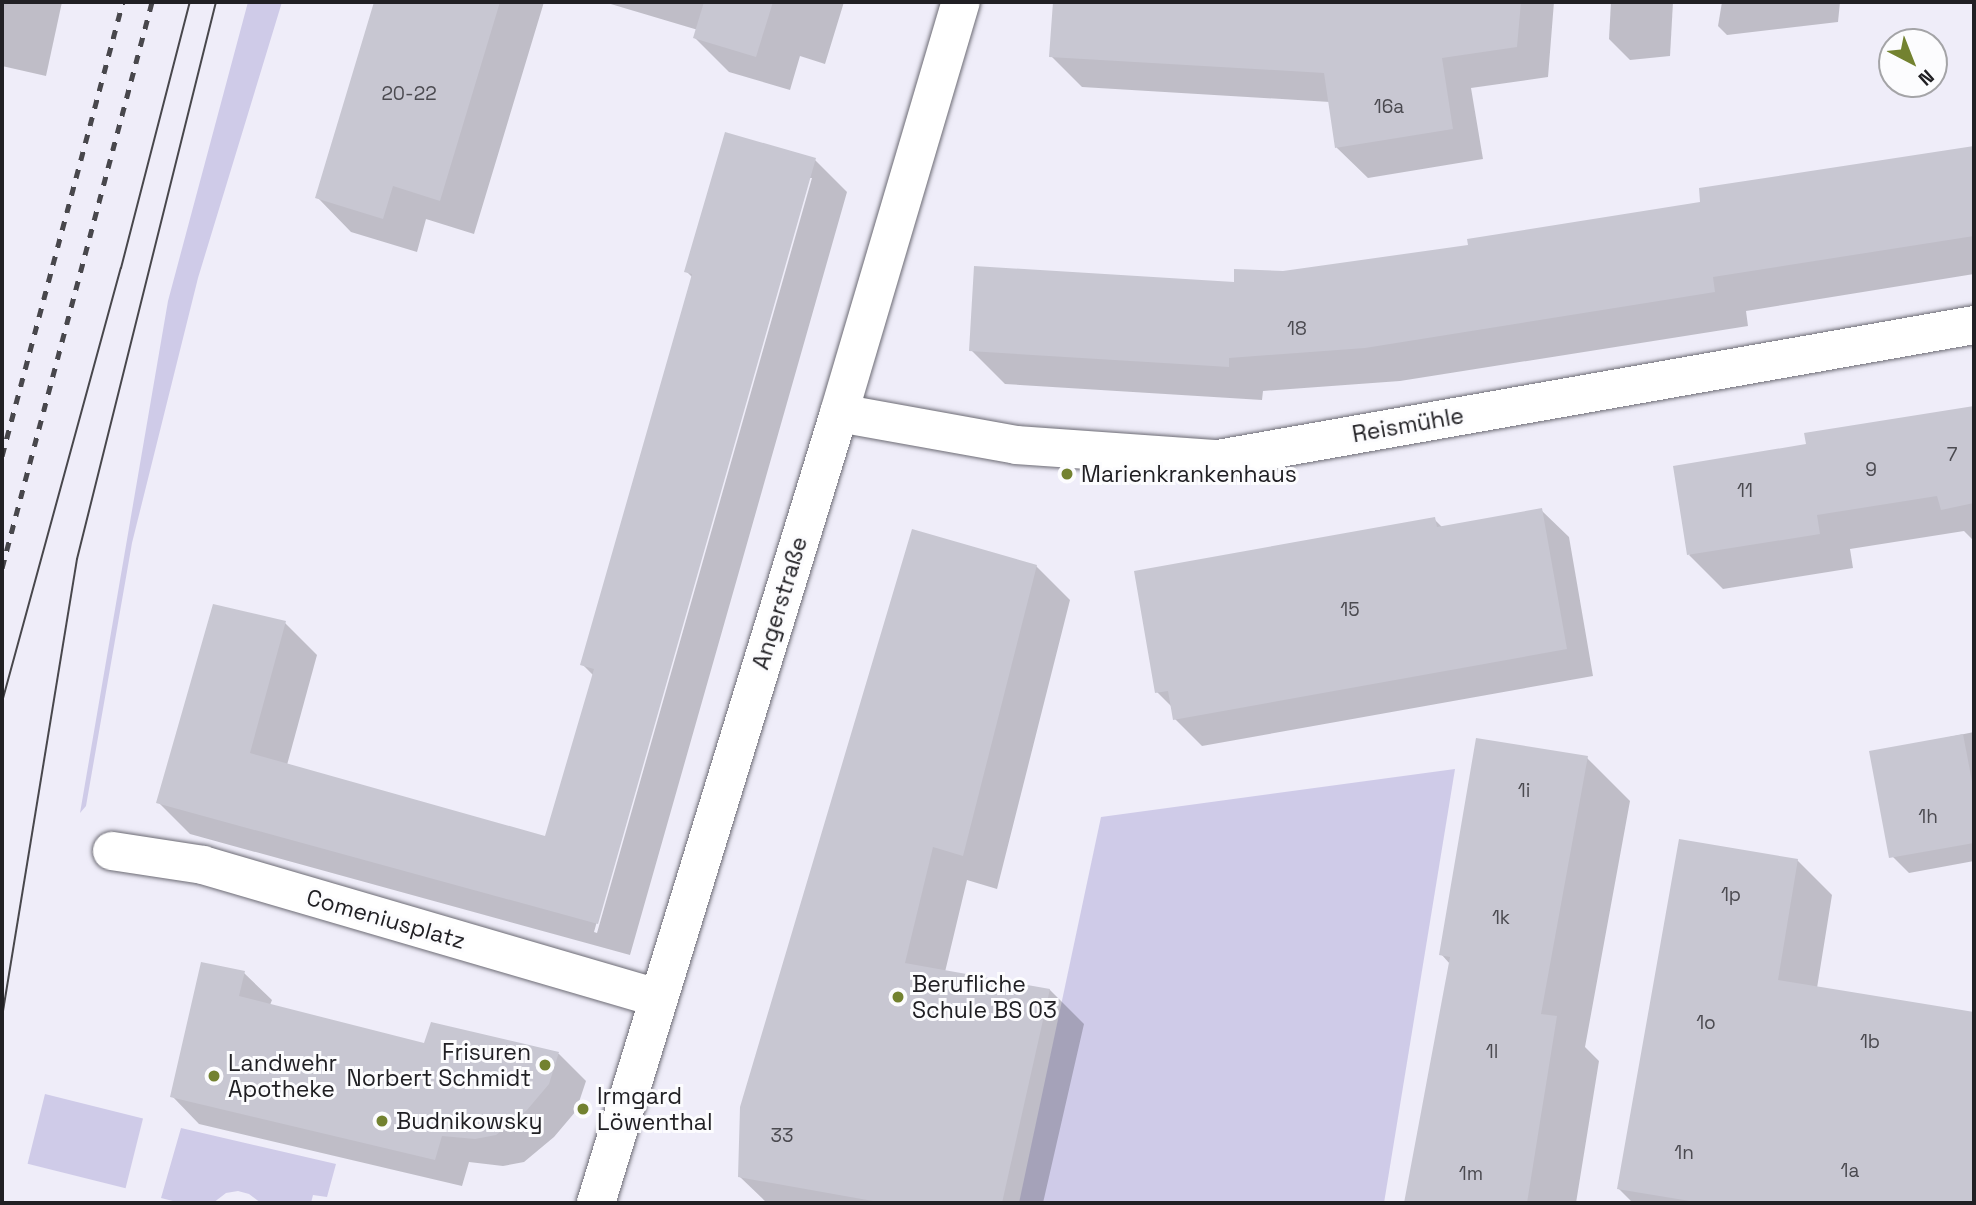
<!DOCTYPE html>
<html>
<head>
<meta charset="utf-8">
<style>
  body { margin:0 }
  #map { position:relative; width:1976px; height:1205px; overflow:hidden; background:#efedf9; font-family:"Space Grotesk",sans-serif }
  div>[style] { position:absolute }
  .green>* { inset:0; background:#cfcbe8; transform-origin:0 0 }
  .shadow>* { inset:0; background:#0003 }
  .building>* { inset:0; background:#c8c7d2 }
  .roads { filter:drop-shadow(0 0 2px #6c6b74) drop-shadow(0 0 2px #6c6b74) }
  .street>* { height:38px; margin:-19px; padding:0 19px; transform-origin:19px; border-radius:19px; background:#fff }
  .tram>* { height:2px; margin:-1px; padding:0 1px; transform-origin:1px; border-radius:1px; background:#48474c }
  .rail>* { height:5px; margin-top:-2.5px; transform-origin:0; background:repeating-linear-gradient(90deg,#48474c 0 9px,transparent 0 18px) }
  .dots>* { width:19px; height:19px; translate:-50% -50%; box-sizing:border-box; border:4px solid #fcfcfe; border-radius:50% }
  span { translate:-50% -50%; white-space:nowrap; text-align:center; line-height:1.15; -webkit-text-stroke:6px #fcfcfe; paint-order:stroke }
  .number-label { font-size:19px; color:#4b4a50 }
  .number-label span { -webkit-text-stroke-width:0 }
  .street-label { font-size:23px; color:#212024 }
  .poi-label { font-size:23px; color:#212024 }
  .left { translate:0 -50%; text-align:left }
  .right { translate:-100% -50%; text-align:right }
  .frame { position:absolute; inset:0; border:4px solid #212024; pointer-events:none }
  .north { position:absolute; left:1878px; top:28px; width:70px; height:70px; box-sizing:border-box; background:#fcfcfe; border:2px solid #a4a4a7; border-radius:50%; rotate:138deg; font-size:19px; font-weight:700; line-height:28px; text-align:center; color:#212024 }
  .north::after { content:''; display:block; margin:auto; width:24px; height:32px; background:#738230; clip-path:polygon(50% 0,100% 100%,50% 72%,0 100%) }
</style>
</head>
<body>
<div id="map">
  <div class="green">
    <i style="clip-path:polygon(248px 2px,282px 2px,198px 278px,132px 543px,86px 806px,80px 813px,168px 301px)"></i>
    <i style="clip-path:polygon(1455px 769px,1384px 1203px,1019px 1203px,1101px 817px)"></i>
    <i style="left:45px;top:1094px;width:101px;height:72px;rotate:14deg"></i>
    <i style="clip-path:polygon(181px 1128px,336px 1164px,327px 1197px,313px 1195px,311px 1203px,261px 1203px,249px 1194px,238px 1191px,226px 1193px,213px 1203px,181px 1203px,161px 1198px)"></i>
  </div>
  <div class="shadow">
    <i style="clip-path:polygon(2px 2px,62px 2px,46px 76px,2px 66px)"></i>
    <i style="clip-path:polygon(376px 2px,544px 2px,474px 234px,426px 219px,417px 252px,351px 232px,317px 197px)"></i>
    <i style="clip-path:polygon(604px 2px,844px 2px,825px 64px,800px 56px,790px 90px,729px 72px,695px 38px,698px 30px)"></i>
    <i style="clip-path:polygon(1054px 2px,1554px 2px,1548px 77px,1471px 88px,1483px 159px,1368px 178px,1337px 148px,1330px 102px,1082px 87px,1051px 56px)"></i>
    <i style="clip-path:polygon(1611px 2px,1673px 2px,1670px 56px,1630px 60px,1609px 39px)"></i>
    <i style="clip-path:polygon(1722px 2px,1840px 2px,1838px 22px,1727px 35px,1718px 26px)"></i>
    <i style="clip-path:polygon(1974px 147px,1974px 274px,1746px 311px,1748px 326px,1400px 381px,1263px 391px,1262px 400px,1005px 384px,971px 350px,1283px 273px,1470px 247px,1702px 203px,1700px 189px)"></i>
    <i style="clip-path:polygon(evenodd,815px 160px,847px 192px,630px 955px,190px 834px,158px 802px,285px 623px,317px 655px,287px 765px,546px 838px,594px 676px,582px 664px,693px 278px,686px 271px,815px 160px,808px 178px,812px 178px,597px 933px,594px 932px,808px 178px)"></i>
    <i style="clip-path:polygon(1974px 409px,1974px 541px,1964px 531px,1850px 549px,1853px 568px,1723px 589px,1689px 555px,1808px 446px,1806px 435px)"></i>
    <i style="clip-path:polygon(1541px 510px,1569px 537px,1593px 676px,1202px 746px,1175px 719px,1173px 708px,1157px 692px,1434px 519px,1443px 528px)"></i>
    <i style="clip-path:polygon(1036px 566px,1070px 600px,997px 889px,967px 880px,945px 972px,1050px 990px,1084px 1024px,1043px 1203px,767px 1203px,740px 1177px)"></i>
    <i style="clip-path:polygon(1974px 732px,1974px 861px,1909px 873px,1890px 854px,1871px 753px)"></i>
    <i style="clip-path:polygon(1587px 758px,1630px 801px,1585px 1047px,1599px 1061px,1576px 1203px,1407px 1203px,1450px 964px,1441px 954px)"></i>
    <i style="clip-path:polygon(1797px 860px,1832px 895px,1817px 988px,1956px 1134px,1974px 1137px,1974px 1203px,1633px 1203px,1619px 1189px)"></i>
    <i style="clip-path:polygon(244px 973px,272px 1000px,270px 1005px,425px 1045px,432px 1024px,559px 1054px,586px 1081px,576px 1111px,554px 1137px,524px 1162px,503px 1166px,469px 1162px,462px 1186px,199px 1124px,172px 1096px)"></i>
  </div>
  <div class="building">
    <i style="clip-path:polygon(374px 2px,500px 2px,440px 201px,393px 186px,383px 219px,315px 198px)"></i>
    <i style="clip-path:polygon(704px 2px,773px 2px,756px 57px,693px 38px)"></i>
    <i style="clip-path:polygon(1053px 2px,1521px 2px,1517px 47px,1442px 58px,1453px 129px,1335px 148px,1324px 73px,1049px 57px)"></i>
    <i style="clip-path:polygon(725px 132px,816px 158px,598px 924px,156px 803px,213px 604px,286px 621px,250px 753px,545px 836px,594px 669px,580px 665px,692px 274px,684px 272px)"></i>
    <i style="clip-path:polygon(1974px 146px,1974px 236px,1713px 277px,1715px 292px,1365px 348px,1229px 358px,1229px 367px,969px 351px,974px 266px,1234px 282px,1234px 269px,1283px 271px,1468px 245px,1467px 239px,1700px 202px,1699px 188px)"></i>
    <i style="clip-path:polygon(1974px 406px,1974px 503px,1941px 510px,1937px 496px,1817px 515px,1820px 534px,1687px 555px,1673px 466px,1806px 444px,1804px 433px)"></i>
    <i style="clip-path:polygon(1542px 508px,1567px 649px,1173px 720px,1168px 691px,1155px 693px,1134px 571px,1435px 517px,1437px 527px)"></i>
    <i style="clip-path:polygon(912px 529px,1037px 565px,963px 856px,933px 847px,905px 963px,1050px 989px,1002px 1203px,884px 1203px,738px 1177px,740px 1107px)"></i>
    <i style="clip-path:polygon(1963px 734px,1974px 792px,1974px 843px,1889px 858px,1869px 751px)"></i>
    <i style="clip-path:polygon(1476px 738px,1588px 756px,1541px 1014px,1557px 1016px,1527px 1203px,1404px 1203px,1450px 957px,1439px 955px)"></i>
    <i style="clip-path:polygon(1679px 839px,1798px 859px,1778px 980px,1974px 1012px,1974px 1203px,1702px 1203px,1617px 1189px)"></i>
    <i style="clip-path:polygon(201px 962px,245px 971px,239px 996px,424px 1043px,431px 1022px,559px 1052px,549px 1084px,527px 1110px,496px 1135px,475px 1139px,442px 1136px,435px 1160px,170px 1097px)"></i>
  </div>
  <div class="roads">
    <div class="street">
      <i style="left:839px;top:413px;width:180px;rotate:10.2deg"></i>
      <i style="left:1016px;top:445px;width:202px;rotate:4deg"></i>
      <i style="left:1218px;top:459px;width:768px;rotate:-10.05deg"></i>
      <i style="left:112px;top:851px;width:92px;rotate:8.7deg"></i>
      <i style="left:203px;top:865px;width:474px;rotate:16.3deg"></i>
      <i style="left:596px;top:1203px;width:827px;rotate:-72.9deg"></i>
      <i style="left:839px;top:413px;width:429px;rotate:-73.5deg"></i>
    </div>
  </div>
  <div class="tram">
    <i style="left:2px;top:702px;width:450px;rotate:-74.7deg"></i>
    <i style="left:121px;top:268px;width:275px;rotate:-75.5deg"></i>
    <i style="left:2px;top:1017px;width:464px;rotate:-80.7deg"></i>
    <i style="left:77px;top:559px;width:574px;rotate:-75.99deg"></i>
  </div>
  <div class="rail">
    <i style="left:2px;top:456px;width:470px;rotate:-75.1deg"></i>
    <i style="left:2px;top:568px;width:586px;rotate:-75.16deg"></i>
  </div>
  <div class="dots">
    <i style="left:1067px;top:474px;background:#738230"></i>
    <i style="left:898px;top:997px;background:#738230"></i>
    <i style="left:545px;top:1065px;background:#738230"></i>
    <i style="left:214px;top:1076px;background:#738230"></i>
    <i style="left:583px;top:1109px;background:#738230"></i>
    <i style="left:382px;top:1121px;background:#738230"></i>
  </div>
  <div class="number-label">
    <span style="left:409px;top:94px">20-22</span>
    <span style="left:1389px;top:107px">16a</span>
    <span style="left:1297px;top:329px">18</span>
    <span style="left:1952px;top:455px">7</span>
    <span style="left:1871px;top:470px">9</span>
    <span style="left:1745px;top:491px">11</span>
    <span style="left:1350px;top:610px">15</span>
    <span style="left:1524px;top:791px">1i</span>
    <span style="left:1928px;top:817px">1h</span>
    <span style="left:1731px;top:895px">1p</span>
    <span style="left:1501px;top:918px">1k</span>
    <span style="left:1706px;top:1023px">1o</span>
    <span style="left:1870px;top:1042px">1b</span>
    <span style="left:1492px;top:1052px">1l</span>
    <span style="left:782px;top:1136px">33</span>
    <span style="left:1684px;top:1153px">1n</span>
    <span style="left:1850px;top:1171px">1a</span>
    <span style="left:1471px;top:1174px">1m</span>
  </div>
  <div class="street-label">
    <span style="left:1408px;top:425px;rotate:-10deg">Reismühle</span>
    <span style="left:780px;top:603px;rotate:-73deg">Angerstraße</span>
    <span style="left:386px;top:919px;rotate:16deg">Comeniusplatz</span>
  </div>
  <div class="poi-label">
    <span class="left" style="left:1081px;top:474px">Marienkrankenhaus</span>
    <span class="left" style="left:912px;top:997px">Berufliche<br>Schule BS 03</span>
    <span class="right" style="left:531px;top:1065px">Frisuren<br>Norbert Schmidt</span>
    <span class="left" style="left:228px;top:1076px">Landwehr<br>Apotheke</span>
    <span class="left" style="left:597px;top:1109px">Irmgard<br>Löwenthal</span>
    <span class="left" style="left:396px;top:1121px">Budnikowsky</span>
  </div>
  <div class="frame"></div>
  <div class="north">N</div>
</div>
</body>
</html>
